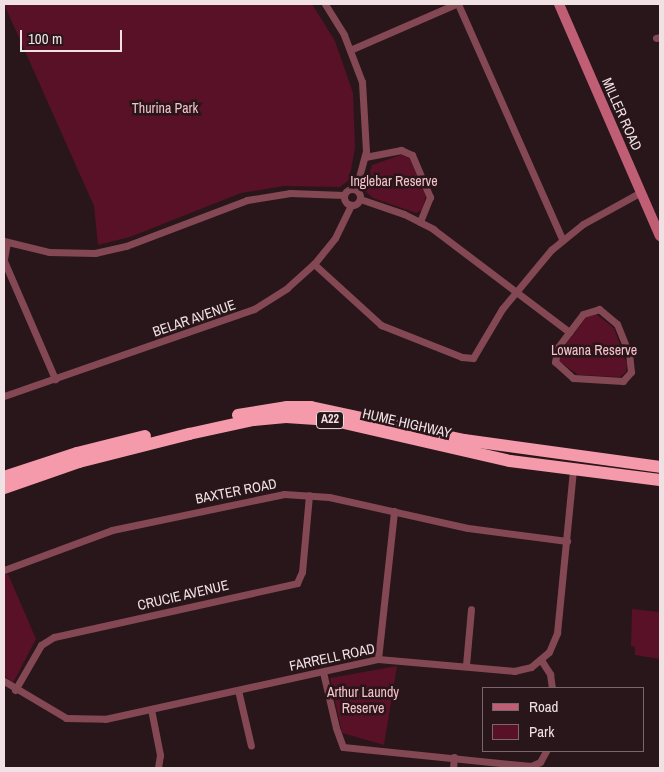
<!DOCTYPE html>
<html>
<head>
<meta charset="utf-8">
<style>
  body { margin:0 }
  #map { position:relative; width:664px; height:772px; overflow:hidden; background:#29161a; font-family:"Archivo Narrow",sans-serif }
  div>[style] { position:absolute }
  .green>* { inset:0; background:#581127 }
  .street>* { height:7px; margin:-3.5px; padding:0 3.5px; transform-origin:3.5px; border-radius:3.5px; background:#844854 }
  .street>.ring { margin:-3.5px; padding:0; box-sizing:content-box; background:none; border:7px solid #844854; border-radius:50% }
  .secondary>* { height:10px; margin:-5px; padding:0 5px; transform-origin:5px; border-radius:5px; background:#bf5e74 }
  .highway>* { height:12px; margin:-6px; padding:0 6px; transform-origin:6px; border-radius:6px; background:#f59aab }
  span { translate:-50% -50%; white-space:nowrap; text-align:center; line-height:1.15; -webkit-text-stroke:5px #29161a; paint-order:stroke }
  .shield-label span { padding:1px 4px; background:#29161a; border:1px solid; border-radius:4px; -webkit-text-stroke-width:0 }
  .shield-label { font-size:12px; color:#f0e2e4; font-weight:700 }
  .park-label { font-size:14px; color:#f6c1c9 }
  .street-label { font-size:14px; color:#f0e2e4 }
  .frame { position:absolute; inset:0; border:5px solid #f0e2e4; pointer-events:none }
  .legend { position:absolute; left:482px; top:687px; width:162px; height:65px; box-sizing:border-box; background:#29161a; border:1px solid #79686b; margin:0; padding:6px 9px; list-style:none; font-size:15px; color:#f0e2e4 }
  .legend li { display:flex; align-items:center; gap:10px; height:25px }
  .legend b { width:25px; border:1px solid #79686b }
  .scale { position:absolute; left:20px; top:30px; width:102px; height:22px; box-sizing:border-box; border:2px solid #f0e2e4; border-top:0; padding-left:6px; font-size:15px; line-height:18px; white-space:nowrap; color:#f0e2e4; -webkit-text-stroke:4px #29161a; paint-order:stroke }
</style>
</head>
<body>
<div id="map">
  <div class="green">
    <i style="clip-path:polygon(4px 4px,312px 4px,335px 41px,353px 93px,355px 148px,349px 180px,340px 187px,284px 186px,241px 193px,130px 237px,98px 245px,94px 206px)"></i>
    <i style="clip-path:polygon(403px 154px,410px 159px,426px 195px,422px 210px,416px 213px,373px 198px,364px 190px,372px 165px)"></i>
    <i style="clip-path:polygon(596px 314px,614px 328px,627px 364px,626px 372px,620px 377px,578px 375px,559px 361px,560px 352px,587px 316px)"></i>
    <i style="clip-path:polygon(8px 574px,36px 639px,13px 683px,4px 675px,4px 575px)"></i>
    <i style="clip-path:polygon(632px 609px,660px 612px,660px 659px,635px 655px,635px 647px,631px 646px)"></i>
    <i style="clip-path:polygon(397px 666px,384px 745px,342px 733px,330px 678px)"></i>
  </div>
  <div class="street">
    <i style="left:325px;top:4px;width:36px;rotate:58deg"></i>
    <i style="left:344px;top:35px;width:50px;rotate:69deg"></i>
    <i style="left:362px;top:82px;width:69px;rotate:86.7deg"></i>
    <i style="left:366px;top:151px;width:39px;rotate:105deg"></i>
    <i style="left:458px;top:4px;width:257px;rotate:66.1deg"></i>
    <i style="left:656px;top:38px;width:4px;rotate:-14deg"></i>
    <i style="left:350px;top:50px;width:116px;rotate:-23.5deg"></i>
    <i style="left:365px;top:157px;width:37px;rotate:-11deg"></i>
    <i style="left:401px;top:150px;width:12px;rotate:24deg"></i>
    <i style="left:412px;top:155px;width:46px;rotate:66.8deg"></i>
    <i style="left:430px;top:197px;width:27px;rotate:112deg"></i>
    <i class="ring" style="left:344px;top:189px;width:9px;height:9px"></i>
    <i style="left:360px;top:199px;width:46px;rotate:18.8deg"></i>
    <i style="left:404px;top:214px;width:33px;rotate:27deg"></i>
    <i style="left:433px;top:229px;width:171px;rotate:37.1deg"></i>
    <i style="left:4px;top:241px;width:46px;rotate:13.7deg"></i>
    <i style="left:49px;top:252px;width:46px;rotate:1.2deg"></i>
    <i style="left:95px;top:253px;width:32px;rotate:-13deg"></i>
    <i style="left:126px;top:246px;width:129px;rotate:-20.8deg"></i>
    <i style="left:247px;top:200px;width:44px;rotate:-9.2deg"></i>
    <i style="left:290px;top:193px;width:54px;rotate:2.1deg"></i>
    <i style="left:4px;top:259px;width:17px;rotate:-80deg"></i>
    <i style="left:4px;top:261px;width:129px;rotate:66.6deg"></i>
    <i style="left:314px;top:264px;width:91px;rotate:42.3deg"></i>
    <i style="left:381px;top:325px;width:87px;rotate:21.6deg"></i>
    <i style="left:462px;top:357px;width:11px;rotate:5deg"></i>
    <i style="left:473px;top:358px;width:57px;rotate:-59.4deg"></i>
    <i style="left:502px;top:309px;width:77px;rotate:-50.3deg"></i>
    <i style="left:551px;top:250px;width:41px;rotate:-39.1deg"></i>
    <i style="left:583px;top:224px;width:66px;rotate:-28.9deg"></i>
    <i style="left:599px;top:309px;width:23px;rotate:40deg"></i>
    <i style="left:617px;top:324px;width:31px;rotate:68deg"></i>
    <i style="left:629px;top:353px;width:19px;rotate:84deg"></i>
    <i style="left:631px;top:372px;width:12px;rotate:132deg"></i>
    <i style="left:623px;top:381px;width:50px;rotate:-176.6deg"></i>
    <i style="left:573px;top:378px;width:24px;rotate:-138deg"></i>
    <i style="left:555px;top:362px;width:15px;rotate:-79deg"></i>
    <i style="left:558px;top:347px;width:41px;rotate:-52.9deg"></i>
    <i style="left:583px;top:314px;width:17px;rotate:-17deg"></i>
    <i style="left:4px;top:396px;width:265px;rotate:-19.2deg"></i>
    <i style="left:254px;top:309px;width:39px;rotate:-32deg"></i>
    <i style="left:287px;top:288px;width:36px;rotate:-42deg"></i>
    <i style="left:314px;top:264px;width:33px;rotate:-51deg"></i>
    <i style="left:335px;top:238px;width:37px;rotate:-64deg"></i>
    <i style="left:4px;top:570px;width:115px;rotate:-20.3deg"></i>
    <i style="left:112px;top:530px;width:176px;rotate:-11.8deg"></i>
    <i style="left:284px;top:494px;width:45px;rotate:3.8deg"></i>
    <i style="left:329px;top:497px;width:142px;rotate:12.6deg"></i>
    <i style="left:468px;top:528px;width:100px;rotate:7.5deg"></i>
    <i style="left:378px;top:659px;width:149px;rotate:-83.8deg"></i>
    <i style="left:541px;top:660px;width:17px;rotate:57deg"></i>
    <i style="left:550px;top:674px;width:14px;rotate:82deg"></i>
    <i style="left:466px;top:665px;width:56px;rotate:-84.9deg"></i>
    <i style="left:323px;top:672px;width:57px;rotate:76.9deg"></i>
    <i style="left:336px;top:728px;width:20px;rotate:70deg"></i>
    <i style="left:343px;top:747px;width:189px;rotate:5.8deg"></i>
    <i style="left:531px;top:766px;width:10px;rotate:-24deg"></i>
    <i style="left:540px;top:762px;width:13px;rotate:-61deg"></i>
    <i style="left:4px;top:681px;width:72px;rotate:30.8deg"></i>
    <i style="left:66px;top:718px;width:39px;rotate:1deg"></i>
    <i style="left:105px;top:719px;width:280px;rotate:-12.4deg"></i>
    <i style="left:378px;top:659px;width:137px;rotate:5deg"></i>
    <i style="left:514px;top:671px;width:17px;rotate:-13deg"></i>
    <i style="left:531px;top:667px;width:23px;rotate:-40deg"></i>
    <i style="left:549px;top:652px;width:21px;rotate:-67deg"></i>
    <i style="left:557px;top:633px;width:163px;rotate:-84.4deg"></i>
    <i style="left:15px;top:690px;width:52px;rotate:-60deg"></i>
    <i style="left:41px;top:645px;width:15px;rotate:-32deg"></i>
    <i style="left:54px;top:637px;width:249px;rotate:-12.5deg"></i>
    <i style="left:297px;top:583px;width:12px;rotate:-66deg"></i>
    <i style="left:302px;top:572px;width:77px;rotate:-84.8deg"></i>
    <i style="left:238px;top:690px;width:57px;rotate:76.9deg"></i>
    <i style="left:151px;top:709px;width:47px;rotate:78.9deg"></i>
    <i style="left:160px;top:755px;width:13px;rotate:99deg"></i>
    <i style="left:453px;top:768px;width:11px;rotate:-85deg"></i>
  </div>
  <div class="secondary">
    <i style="left:559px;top:4px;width:253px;rotate:66.5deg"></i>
  </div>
  <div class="highway">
    <i style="left:238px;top:415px;width:50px;rotate:-9.3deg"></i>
    <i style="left:287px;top:407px;width:24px"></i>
    <i style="left:311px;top:407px;width:157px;rotate:12.2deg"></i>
    <i style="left:464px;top:440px;width:198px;rotate:7.8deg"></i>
    <i style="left:4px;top:477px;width:77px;rotate:-18.2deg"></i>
    <i style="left:77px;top:453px;width:70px;rotate:-14deg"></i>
    <i style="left:4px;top:488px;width:79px;rotate:-19.1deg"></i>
    <i style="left:79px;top:462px;width:114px;rotate:-14.3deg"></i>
    <i style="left:189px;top:434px;width:66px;rotate:-12.3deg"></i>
    <i style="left:253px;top:420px;width:33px;rotate:-5deg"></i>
    <i style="left:286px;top:417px;width:45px;rotate:3.8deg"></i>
    <i style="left:331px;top:420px;width:184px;rotate:12.9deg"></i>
    <i style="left:510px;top:461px;width:151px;rotate:7.2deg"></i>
  </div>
  <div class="shield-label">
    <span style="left:330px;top:420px">A22</span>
  </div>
  <div class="park-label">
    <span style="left:165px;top:108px">Thurina Park</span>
    <span style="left:394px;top:181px">Inglebar Reserve</span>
    <span style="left:594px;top:350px">Lowana Reserve</span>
    <span style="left:363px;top:700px">Arthur Laundy<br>Reserve</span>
  </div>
  <div class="street-label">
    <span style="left:622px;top:114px;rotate:66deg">MILLER ROAD</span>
    <span style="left:194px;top:318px;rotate:-19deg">BELAR AVENUE</span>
    <span style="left:407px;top:423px;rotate:13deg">HUME HIGHWAY</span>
    <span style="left:236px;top:491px;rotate:-11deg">BAXTER ROAD</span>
    <span style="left:183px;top:595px;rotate:-13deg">CRUCIE AVENUE</span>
    <span style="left:332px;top:657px;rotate:-12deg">FARRELL ROAD</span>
  </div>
  <div class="frame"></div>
  <ul class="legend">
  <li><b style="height:6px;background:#bf5e74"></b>Road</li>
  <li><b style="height:14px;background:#581127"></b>Park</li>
  </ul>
  <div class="scale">100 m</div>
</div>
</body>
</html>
